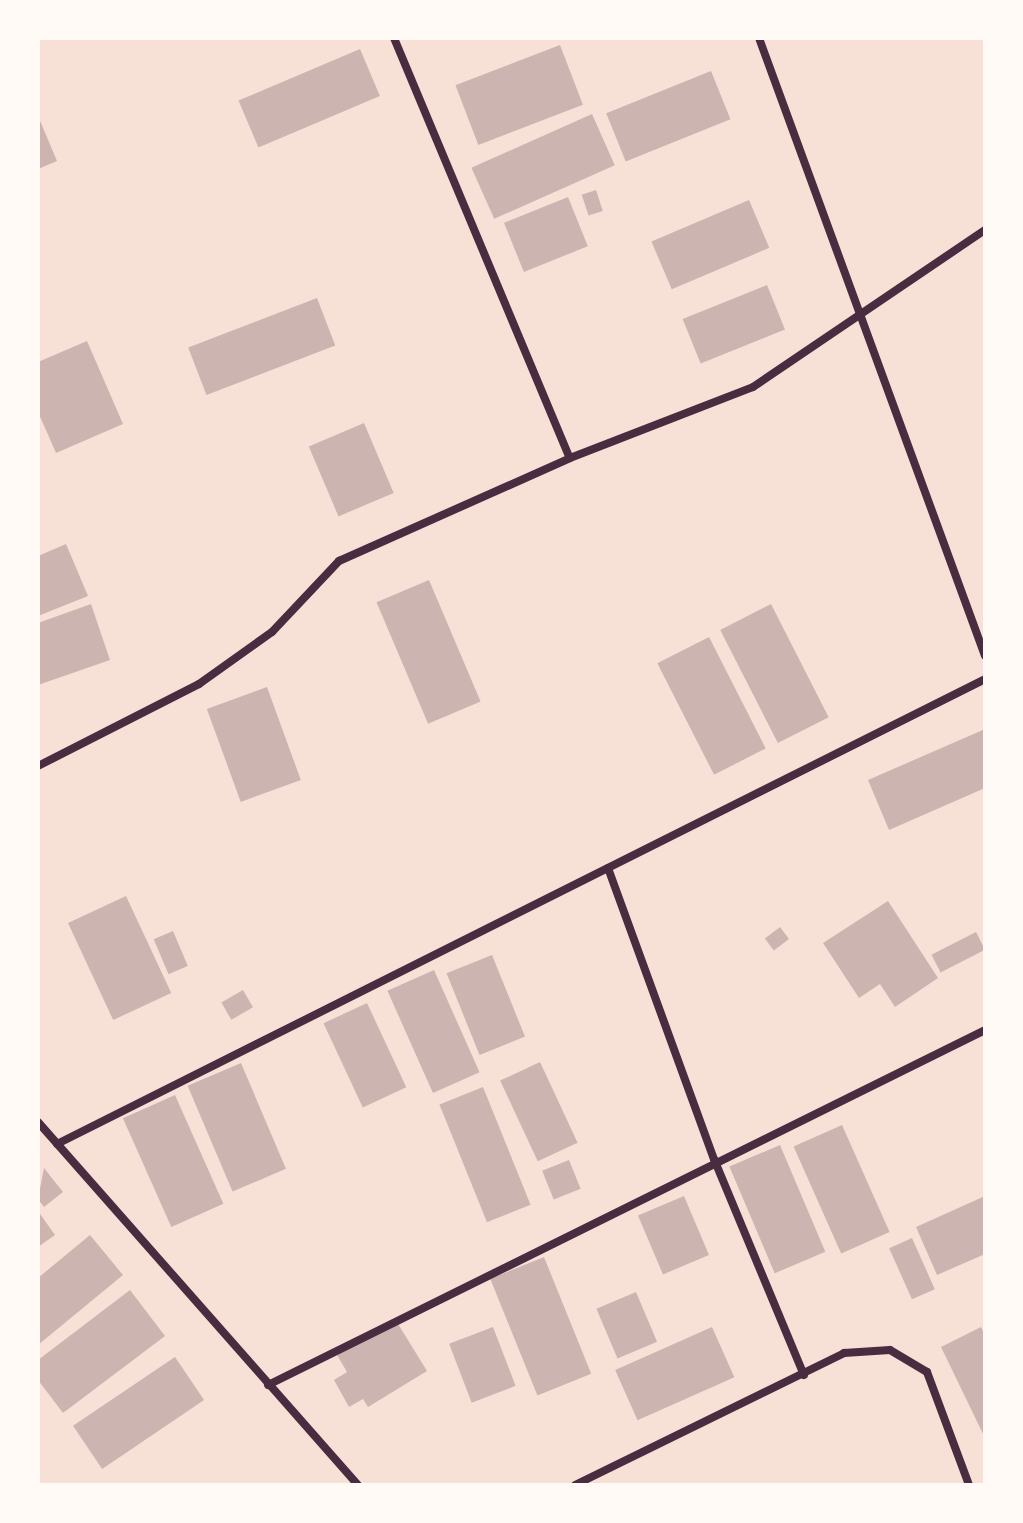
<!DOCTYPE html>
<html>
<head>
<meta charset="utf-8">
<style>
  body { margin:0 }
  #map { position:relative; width:1023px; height:1523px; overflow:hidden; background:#f7e1d7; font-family:"Open Sans",sans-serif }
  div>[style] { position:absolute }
  .building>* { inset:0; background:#ccb4b1; transform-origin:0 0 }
  .minor>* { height:8px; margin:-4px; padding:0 4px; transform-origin:4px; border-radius:4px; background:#4a2c40 }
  span { translate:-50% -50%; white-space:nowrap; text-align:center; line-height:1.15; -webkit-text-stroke:8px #fffaf5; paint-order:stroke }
  .frame { position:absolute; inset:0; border:40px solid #fffaf5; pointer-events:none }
</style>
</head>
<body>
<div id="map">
  <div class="building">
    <i style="left:560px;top:45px;width:64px;height:112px;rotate:69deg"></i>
    <i style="left:360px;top:49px;width:51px;height:132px;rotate:67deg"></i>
    <i style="left:711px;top:71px;width:52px;height:113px;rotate:68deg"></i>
    <i style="left:592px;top:114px;width:56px;height:132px;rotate:66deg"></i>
    <i style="clip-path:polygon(38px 116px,57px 161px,38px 169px)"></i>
    <i style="left:596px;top:190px;width:22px;height:15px;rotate:72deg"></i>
    <i style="left:568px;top:197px;width:53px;height:69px;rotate:68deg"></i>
    <i style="left:749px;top:200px;width:52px;height:106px;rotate:67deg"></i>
    <i style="left:767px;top:285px;width:48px;height:91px;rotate:68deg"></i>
    <i style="left:317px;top:298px;width:51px;height:138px;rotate:69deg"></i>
    <i style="clip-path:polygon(87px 341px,123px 424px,56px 453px,38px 412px,38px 362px)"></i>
    <i style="left:364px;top:423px;width:76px;height:60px;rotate:67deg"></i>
    <i style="clip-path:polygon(66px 544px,88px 596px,38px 616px,38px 556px)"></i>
    <i style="left:429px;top:580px;width:132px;height:57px;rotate:67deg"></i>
    <i style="clip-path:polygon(91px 604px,110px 660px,38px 685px,38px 623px)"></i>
    <i style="left:771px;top:604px;width:127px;height:57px;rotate:63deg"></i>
    <i style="left:709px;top:637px;width:125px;height:58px;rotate:63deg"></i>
    <i style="left:267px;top:687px;width:99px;height:64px;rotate:70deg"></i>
    <i style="clip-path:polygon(985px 729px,985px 788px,889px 830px,868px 780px)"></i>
    <i style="left:126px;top:896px;width:107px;height:64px;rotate:65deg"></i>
    <i style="clip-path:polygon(888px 901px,938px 978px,895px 1007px,880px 984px,859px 998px,823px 943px)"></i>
    <i style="left:780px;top:927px;width:15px;height:19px;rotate:53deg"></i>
    <i style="left:173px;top:931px;width:38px;height:21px;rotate:67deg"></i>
    <i style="left:976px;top:932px;width:20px;height:50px;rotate:63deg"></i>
    <i style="left:492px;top:955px;width:88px;height:49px;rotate:68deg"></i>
    <i style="left:434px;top:970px;width:112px;height:51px;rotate:66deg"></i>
    <i style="left:243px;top:990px;width:20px;height:25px;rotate:60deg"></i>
    <i style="left:367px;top:1003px;width:93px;height:48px;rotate:65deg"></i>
    <i style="left:540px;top:1062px;width:89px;height:44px;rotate:65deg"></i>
    <i style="left:241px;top:1063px;width:115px;height:58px;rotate:67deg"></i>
    <i style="left:483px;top:1087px;width:127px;height:47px;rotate:68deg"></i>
    <i style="left:175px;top:1095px;width:119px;height:57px;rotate:66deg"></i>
    <i style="left:842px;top:1125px;width:117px;height:53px;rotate:66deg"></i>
    <i style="left:780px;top:1145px;width:116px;height:55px;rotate:67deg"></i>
    <i style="left:569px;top:1160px;width:31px;height:29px;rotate:68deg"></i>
    <i style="clip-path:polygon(44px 1168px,63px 1192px,44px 1207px,38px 1199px)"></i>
    <i style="left:684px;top:1196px;width:64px;height:50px;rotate:67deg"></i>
    <i style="clip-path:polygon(985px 1196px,985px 1254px,937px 1275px,916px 1227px)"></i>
    <i style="clip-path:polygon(38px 1211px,55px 1235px,38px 1247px)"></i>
    <i style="clip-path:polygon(90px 1235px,123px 1275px,38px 1345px,38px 1278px)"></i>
    <i style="left:912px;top:1238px;width:56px;height:25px;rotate:66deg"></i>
    <i style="left:544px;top:1257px;width:126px;height:58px;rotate:68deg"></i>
    <i style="clip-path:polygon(130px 1290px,165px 1336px,63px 1413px,38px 1380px,38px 1360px)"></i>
    <i style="left:636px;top:1292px;width:54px;height:43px;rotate:67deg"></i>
    <i style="clip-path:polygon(395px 1319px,427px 1371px,368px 1407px,363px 1399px,349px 1407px,334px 1380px,347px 1372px,337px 1355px)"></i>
    <i style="left:493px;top:1327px;width:63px;height:47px;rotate:69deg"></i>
    <i style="left:712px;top:1327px;width:55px;height:106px;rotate:66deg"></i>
    <i style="clip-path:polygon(981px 1327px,985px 1335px,985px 1438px,941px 1347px)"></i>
    <i style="left:175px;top:1357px;width:52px;height:123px;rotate:56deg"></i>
  </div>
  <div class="minor">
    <i style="left:394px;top:38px;width:455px;rotate:67.3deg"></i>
    <i style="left:570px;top:458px;width:196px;rotate:-21.2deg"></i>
    <i style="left:753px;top:387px;width:280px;rotate:-34.1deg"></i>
    <i style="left:759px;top:38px;width:658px;rotate:69.91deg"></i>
    <i style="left:38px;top:766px;width:181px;rotate:-27deg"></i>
    <i style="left:199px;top:684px;width:90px;rotate:-35.5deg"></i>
    <i style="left:272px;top:632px;width:98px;rotate:-46.7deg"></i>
    <i style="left:339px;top:561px;width:253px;rotate:-24deg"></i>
    <i style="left:608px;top:868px;width:310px;rotate:70deg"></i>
    <i style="left:714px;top:1159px;width:234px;rotate:67.4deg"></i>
    <i style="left:38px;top:1122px;width:484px;rotate:48.6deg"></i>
    <i style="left:57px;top:1144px;width:1038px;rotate:-26.61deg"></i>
    <i style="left:268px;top:1385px;width:800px;rotate:-26.34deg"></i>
    <i style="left:575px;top:1485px;width:300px;rotate:-26.1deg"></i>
    <i style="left:844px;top:1353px;width:46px;rotate:-3.7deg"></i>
    <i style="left:890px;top:1350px;width:43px;rotate:30.7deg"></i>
    <i style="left:927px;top:1372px;width:121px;rotate:69.6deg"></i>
  </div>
  <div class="frame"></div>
</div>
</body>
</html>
